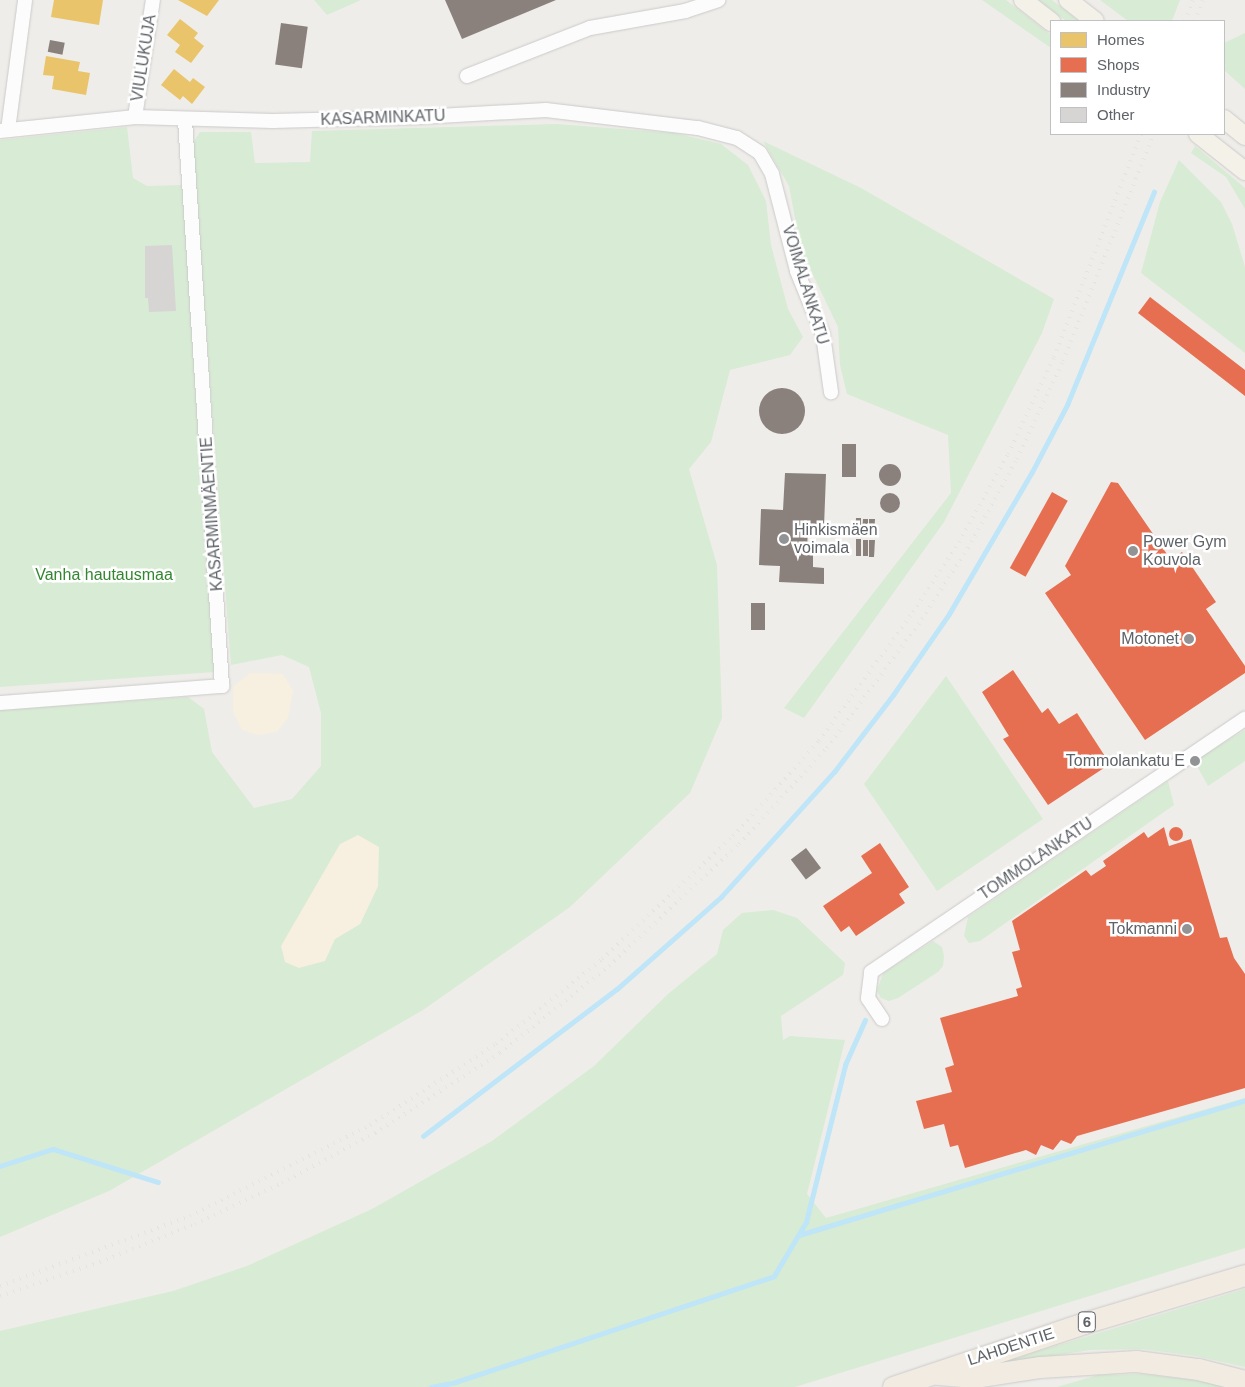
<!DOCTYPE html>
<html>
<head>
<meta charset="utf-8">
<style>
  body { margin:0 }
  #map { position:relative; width:1245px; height:1387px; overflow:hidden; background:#efede9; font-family:Helvetica,sans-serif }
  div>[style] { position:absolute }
  .green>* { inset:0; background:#d8ebd4 }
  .sand>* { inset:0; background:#f7efdf }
  .homes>* { inset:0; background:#e9c46a }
  .shops>* { inset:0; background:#e76f51; transform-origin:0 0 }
  .round { border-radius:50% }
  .industry>* { inset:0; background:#8a817c; transform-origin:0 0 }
  .stream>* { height:4.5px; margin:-2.25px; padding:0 2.25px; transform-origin:2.25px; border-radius:2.25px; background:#bee5f8 }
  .building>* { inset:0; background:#d6d5d3 }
  .roads { filter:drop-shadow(0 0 1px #cacaca) drop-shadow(0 0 1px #cacaca) }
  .minor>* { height:14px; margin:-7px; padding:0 7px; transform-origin:7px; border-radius:7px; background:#fdfcfc }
  .major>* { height:18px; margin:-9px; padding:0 9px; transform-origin:9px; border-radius:9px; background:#f4f1e9 }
  .highway>* { height:21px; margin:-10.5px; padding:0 10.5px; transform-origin:10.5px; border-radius:10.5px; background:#f1ebe2 }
  .rail>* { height:4px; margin-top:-2px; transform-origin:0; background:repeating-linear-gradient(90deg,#e3e4e3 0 1px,transparent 0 7px) }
  .dots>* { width:14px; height:14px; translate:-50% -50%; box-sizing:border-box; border:2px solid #fff; border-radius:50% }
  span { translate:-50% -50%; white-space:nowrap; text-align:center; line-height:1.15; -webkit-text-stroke:5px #fff; paint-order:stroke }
  .shield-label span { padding:1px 4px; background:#fff; border:1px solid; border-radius:4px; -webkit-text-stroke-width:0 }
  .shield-label { font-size:15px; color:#5e6368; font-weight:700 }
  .street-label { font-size:16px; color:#5e6368 }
  .poi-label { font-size:16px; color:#5e6368 }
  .left { translate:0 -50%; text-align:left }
  .right { translate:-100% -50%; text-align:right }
  .park-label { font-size:16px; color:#32862f }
  .legend { position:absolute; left:1050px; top:20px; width:175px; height:115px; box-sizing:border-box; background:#fff; border:1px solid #bfc1c3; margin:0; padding:6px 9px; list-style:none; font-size:15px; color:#5e6368 }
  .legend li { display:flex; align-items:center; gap:10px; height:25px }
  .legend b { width:25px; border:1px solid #bfc1c3 }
</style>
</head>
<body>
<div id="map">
  <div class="green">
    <i style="clip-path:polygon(314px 0,361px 0,327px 15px)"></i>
    <i style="clip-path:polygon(982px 0,1006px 0,1051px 35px,1051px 48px)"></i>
    <i style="clip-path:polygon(1039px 0,1052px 0,1079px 21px,1066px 21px)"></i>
    <i style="clip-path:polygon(1100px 0,1180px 0,1172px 21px,1128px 21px)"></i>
    <i style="clip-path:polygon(1245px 33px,1245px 89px,1224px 70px,1224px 43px)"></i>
    <i style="clip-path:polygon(evenodd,556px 124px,674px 133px,721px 144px,748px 165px,766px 201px,771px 245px,788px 309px,803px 337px,790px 355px,730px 370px,711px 442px,689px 469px,717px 565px,722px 718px,690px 793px,570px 907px,423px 1010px,109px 1191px,0 1237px,0 710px,188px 697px,204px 709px,212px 752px,254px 808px,292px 799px,321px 766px,321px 713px,309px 667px,282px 655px,231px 665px,192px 144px,200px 132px,251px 132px,255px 163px,310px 162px,312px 131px,556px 124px,378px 886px,360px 924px,335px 939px,378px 886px)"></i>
    <i style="clip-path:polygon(127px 127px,133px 178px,147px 186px,183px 185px,215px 672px,0 687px,0 140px)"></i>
    <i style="clip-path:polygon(763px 141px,861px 188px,1054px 299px,1042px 333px,944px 522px,804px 718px,784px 708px,951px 493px,948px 435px,847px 394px,840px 365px,838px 327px,801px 250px,789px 186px)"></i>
    <i style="clip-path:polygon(1195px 146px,1245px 188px,1245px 209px,1226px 177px,1191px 153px)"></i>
    <i style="clip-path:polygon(1179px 160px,1221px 202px,1232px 224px,1245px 267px,1245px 353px,1141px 273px,1160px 202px)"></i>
    <i style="clip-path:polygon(946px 676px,1043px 819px,937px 891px,864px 784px)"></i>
    <i style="clip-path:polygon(1245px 730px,1245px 761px,1208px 786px,1197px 766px,1200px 757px)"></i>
    <i style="clip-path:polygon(1168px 781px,1174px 805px,980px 941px,969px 943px,964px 936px,968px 917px)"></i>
    <i style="clip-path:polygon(773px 910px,797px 918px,845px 963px,843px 975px,781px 1016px,783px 1040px,790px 1036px,845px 1040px,807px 1194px,826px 1218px,1245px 1098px,1245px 1248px,795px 1387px,0 1387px,0 1331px,173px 1291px,247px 1266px,372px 1209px,492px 1141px,594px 1066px,668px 994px,717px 954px,723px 930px,742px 913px)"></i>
    <i style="clip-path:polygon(933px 941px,942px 947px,944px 956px,943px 966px,938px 972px,898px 998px,889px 1001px,881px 998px,877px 991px,883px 973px)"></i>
    <i style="clip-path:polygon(1245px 1289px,1245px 1367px,1196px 1356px,1142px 1349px,1090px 1350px,989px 1366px)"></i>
    <i style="clip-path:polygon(1142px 1374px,1186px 1379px,1229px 1387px,1057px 1387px,1098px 1375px)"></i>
  </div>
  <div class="sand">
    <i style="clip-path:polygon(250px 673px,283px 674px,293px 691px,288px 718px,277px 732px,258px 735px,242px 730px,233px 712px,233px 687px)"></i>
    <i style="clip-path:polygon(358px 835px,379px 847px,378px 886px,360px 924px,335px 939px,325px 961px,299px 968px,285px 962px,281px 946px,340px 844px)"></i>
  </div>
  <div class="homes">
    <i style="clip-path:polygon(54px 0,103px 0,99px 25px,51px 17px)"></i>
    <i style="clip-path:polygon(178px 0,219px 0,207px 16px)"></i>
    <i style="clip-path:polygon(180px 19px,198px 33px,194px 38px,204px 46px,191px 63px,175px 52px,180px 45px,167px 35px)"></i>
    <i style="clip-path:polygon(46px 56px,80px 62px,78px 71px,90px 73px,86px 95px,52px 89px,54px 76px,43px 75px)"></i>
    <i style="clip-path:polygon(174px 69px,190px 82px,193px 78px,205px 87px,192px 104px,183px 96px,180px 100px,161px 85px)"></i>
  </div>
  <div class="shops">
    <i style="clip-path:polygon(1150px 297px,1245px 370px,1245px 396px,1138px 313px)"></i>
    <i style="clip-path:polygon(1111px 482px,1118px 483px,1171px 560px,1182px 552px,1216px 602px,1206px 609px,1245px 666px,1245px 673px,1145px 740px,1045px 593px,1071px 575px,1065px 566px)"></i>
    <i style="left:1052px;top:492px;width:18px;height:87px;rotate:29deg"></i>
    <i style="clip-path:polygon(1013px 670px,1042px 713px,1048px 708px,1059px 724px,1077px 713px,1110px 764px,1048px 805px,1003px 739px,1009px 736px,982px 692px)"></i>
    <i style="clip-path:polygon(1164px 827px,1169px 846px,1191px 839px,1220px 938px,1227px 937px,1234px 958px,1245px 974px,1245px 1088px,1077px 1136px,1071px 1144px,1061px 1140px,1053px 1150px,1041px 1145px,1036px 1155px,1026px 1150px,965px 1168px,958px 1145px,950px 1147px,944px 1124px,924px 1129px,916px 1101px,952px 1092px,945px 1068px,954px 1065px,940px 1018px,1018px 996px,1016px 989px,1022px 987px,1012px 952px,1020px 950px,1012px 921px,1086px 870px,1091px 876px,1106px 866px,1103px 861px,1144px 832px,1148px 838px)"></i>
    <i class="round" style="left:1169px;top:827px;width:14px;height:14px"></i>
    <i style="clip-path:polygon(880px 843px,909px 887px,899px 894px,905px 903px,856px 936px,849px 926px,841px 932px,823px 906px,872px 873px,861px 856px)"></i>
  </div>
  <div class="industry">
    <i style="clip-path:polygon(445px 0,556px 0,462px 39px)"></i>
    <i style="left:281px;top:23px;width:27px;height:42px;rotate:8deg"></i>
    <i style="left:50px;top:40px;width:15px;height:12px;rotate:11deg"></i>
    <i class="round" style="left:759px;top:388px;width:46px;height:46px"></i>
    <i style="left:842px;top:444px;width:14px;height:33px"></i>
    <i class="round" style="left:879px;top:464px;width:22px;height:22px"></i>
    <i style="clip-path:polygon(785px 473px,826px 474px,824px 527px,808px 526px,807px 552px,813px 552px,813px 567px,824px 568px,824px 584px,779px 582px,780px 566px,759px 565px,761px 509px,783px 510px)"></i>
    <i class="round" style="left:880px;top:493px;width:20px;height:20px"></i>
    <i style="clip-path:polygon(856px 518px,861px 518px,861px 535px,855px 535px)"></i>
    <i style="clip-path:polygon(863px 519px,868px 519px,868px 535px,862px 535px)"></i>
    <i style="clip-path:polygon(869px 519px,875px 519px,874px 536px,869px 535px)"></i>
    <i style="left:856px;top:539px;width:5px;height:17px"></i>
    <i style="left:863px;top:540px;width:5px;height:16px"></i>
    <i style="clip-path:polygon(869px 540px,875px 540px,874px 557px,869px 557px)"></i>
    <i style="left:751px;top:603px;width:14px;height:27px"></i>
    <i style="left:806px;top:848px;width:25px;height:19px;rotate:53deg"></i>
  </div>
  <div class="stream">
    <i style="left:423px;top:1136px;width:243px;rotate:-37.2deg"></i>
    <i style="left:617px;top:989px;width:139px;rotate:-41.5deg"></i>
    <i style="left:721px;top:897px;width:169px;rotate:-47.9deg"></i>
    <i style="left:834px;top:772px;width:97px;rotate:-52.5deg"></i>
    <i style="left:893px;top:695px;width:98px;rotate:-55.3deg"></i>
    <i style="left:949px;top:614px;width:164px;rotate:-59.7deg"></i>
    <i style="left:1032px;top:472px;width:76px;rotate:-62.4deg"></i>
    <i style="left:1067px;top:405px;width:230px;rotate:-67.8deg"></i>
    <i style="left:0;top:1166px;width:56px;rotate:-17.8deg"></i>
    <i style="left:53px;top:1149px;width:110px;rotate:17.4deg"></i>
    <i style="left:799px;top:1235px;width:466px;rotate:-16.8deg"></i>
    <i style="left:431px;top:1387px;width:25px;rotate:-11deg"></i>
    <i style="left:456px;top:1382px;width:335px;rotate:-18.4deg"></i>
    <i style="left:774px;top:1276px;width:63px;rotate:-59.3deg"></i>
    <i style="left:806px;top:1222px;width:162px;rotate:-76deg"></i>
    <i style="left:845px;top:1065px;width:49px;rotate:-66deg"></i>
  </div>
  <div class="building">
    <i style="clip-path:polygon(172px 245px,176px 311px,149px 312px,148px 298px,145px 298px,145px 246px)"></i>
  </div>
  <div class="roads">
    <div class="minor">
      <i style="left:467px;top:76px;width:132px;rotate:-21.3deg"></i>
      <i style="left:590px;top:28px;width:97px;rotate:-10.1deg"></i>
      <i style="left:685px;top:11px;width:35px;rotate:-18deg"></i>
      <i style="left:135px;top:117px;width:118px;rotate:-81.3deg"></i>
      <i style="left:8px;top:130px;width:131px;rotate:-82.5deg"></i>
      <i style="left:0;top:131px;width:136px;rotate:-5.9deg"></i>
      <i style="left:135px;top:117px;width:138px;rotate:1.7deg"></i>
      <i style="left:273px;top:121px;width:148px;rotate:-1.5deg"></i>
      <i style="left:421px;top:117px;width:125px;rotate:-3.2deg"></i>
      <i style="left:546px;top:110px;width:153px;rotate:6.8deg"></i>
      <i style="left:698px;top:128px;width:40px;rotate:14.4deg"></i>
      <i style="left:737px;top:138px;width:27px;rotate:33deg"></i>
      <i style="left:760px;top:153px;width:24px;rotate:60deg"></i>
      <i style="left:772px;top:174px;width:100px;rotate:75.5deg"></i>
      <i style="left:797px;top:271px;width:69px;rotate:67.9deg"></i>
      <i style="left:823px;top:335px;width:58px;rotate:82deg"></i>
      <i style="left:0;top:703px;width:223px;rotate:-4.4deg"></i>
      <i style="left:222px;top:686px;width:567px;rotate:-93.74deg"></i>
      <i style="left:882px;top:1019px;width:25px;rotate:-124deg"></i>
      <i style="left:868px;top:998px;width:26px;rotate:-83deg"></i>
      <i style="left:871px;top:972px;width:452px;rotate:-34.1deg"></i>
    </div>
    <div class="major">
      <i style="left:1023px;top:0;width:36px;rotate:38deg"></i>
      <i style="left:1068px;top:0;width:34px;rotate:38deg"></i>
      <i style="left:1224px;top:119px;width:27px;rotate:39deg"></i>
      <i style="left:1198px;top:134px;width:60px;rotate:38.2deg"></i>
    </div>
    <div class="highway">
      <i style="left:938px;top:1374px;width:36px;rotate:5deg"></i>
      <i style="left:974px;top:1377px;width:67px;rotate:-8.6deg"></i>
      <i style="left:1040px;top:1367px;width:96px;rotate:-3.6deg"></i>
      <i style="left:1136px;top:1361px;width:63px;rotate:7.4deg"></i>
      <i style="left:1198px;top:1369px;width:49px;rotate:14.3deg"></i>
      <i style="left:893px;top:1387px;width:201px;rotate:-18.5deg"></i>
      <i style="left:1084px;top:1323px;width:168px;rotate:-16.6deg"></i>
    </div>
  </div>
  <div class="rail">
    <i style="left:1185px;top:21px;width:22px;rotate:-69deg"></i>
    <i style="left:1195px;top:21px;width:22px;rotate:-69deg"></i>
    <i style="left:0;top:1286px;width:202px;rotate:-20.2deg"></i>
    <i style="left:190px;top:1216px;width:202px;rotate:-26.8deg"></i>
    <i style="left:370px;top:1125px;width:150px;rotate:-32.7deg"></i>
    <i style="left:496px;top:1044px;width:136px;rotate:-38.7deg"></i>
    <i style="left:602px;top:959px;width:180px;rotate:-43.2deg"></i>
    <i style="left:733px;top:836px;width:128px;rotate:-47.8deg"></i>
    <i style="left:819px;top:741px;width:160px;rotate:-53.9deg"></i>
    <i style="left:913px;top:612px;width:84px;rotate:-56.7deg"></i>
    <i style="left:959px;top:542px;width:101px;rotate:-60.9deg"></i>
    <i style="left:1008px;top:454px;width:107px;rotate:-64.6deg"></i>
    <i style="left:1054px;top:357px;width:239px;rotate:-68.7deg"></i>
    <i style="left:0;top:1296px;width:106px;rotate:-18.8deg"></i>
    <i style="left:100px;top:1262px;width:102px;rotate:-21.8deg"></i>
    <i style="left:195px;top:1224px;width:96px;rotate:-25.2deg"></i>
    <i style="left:282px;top:1183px;width:106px;rotate:-28.3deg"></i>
    <i style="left:375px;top:1133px;width:148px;rotate:-32.6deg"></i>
    <i style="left:500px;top:1053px;width:139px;rotate:-38.6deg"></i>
    <i style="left:609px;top:966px;width:178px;rotate:-43.2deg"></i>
    <i style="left:739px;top:844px;width:130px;rotate:-47.5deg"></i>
    <i style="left:827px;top:748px;width:160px;rotate:-53.6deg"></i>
    <i style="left:922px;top:619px;width:85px;rotate:-57.1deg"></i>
    <i style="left:968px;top:548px;width:102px;rotate:-61.2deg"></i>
    <i style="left:1017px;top:459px;width:108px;rotate:-64.9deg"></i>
    <i style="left:1063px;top:361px;width:245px;rotate:-68.2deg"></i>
  </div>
  <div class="dots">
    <i style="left:784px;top:539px;background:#919395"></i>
    <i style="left:1133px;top:551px;background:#919395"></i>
    <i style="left:1189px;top:639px;background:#919395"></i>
    <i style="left:1195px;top:761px;background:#919395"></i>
    <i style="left:1187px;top:929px;background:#919395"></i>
  </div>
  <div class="shield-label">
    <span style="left:1087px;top:1322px">6</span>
  </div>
  <div class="street-label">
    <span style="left:144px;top:58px;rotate:-81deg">VIULUKUJA</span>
    <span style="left:383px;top:118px;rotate:-2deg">KASARMINKATU</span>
    <span style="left:805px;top:285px;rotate:73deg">VOIMALANKATU</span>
    <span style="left:212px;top:514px;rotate:-94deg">KASARMINMÄENTIE</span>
    <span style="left:1036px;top:859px;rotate:-34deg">TOMMOLANKATU</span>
    <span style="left:1011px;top:1347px;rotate:-18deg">LAHDENTIE</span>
  </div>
  <div class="poi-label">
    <span class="left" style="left:794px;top:539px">Hinkismäen<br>voimala</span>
    <span class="left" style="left:1143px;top:551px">Power Gym<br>Kouvola</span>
    <span class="right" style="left:1179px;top:639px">Motonet</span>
    <span class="right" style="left:1185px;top:761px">Tommolankatu E</span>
    <span class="right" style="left:1177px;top:929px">Tokmanni</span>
  </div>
  <div class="park-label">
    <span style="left:104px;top:575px">Vanha hautausmaa</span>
  </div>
  <ul class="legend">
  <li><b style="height:14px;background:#e9c46a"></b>Homes</li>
  <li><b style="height:14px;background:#e76f51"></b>Shops</li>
  <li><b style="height:14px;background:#8a817c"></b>Industry</li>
  <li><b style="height:14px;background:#d6d5d3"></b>Other</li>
  </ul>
</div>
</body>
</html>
